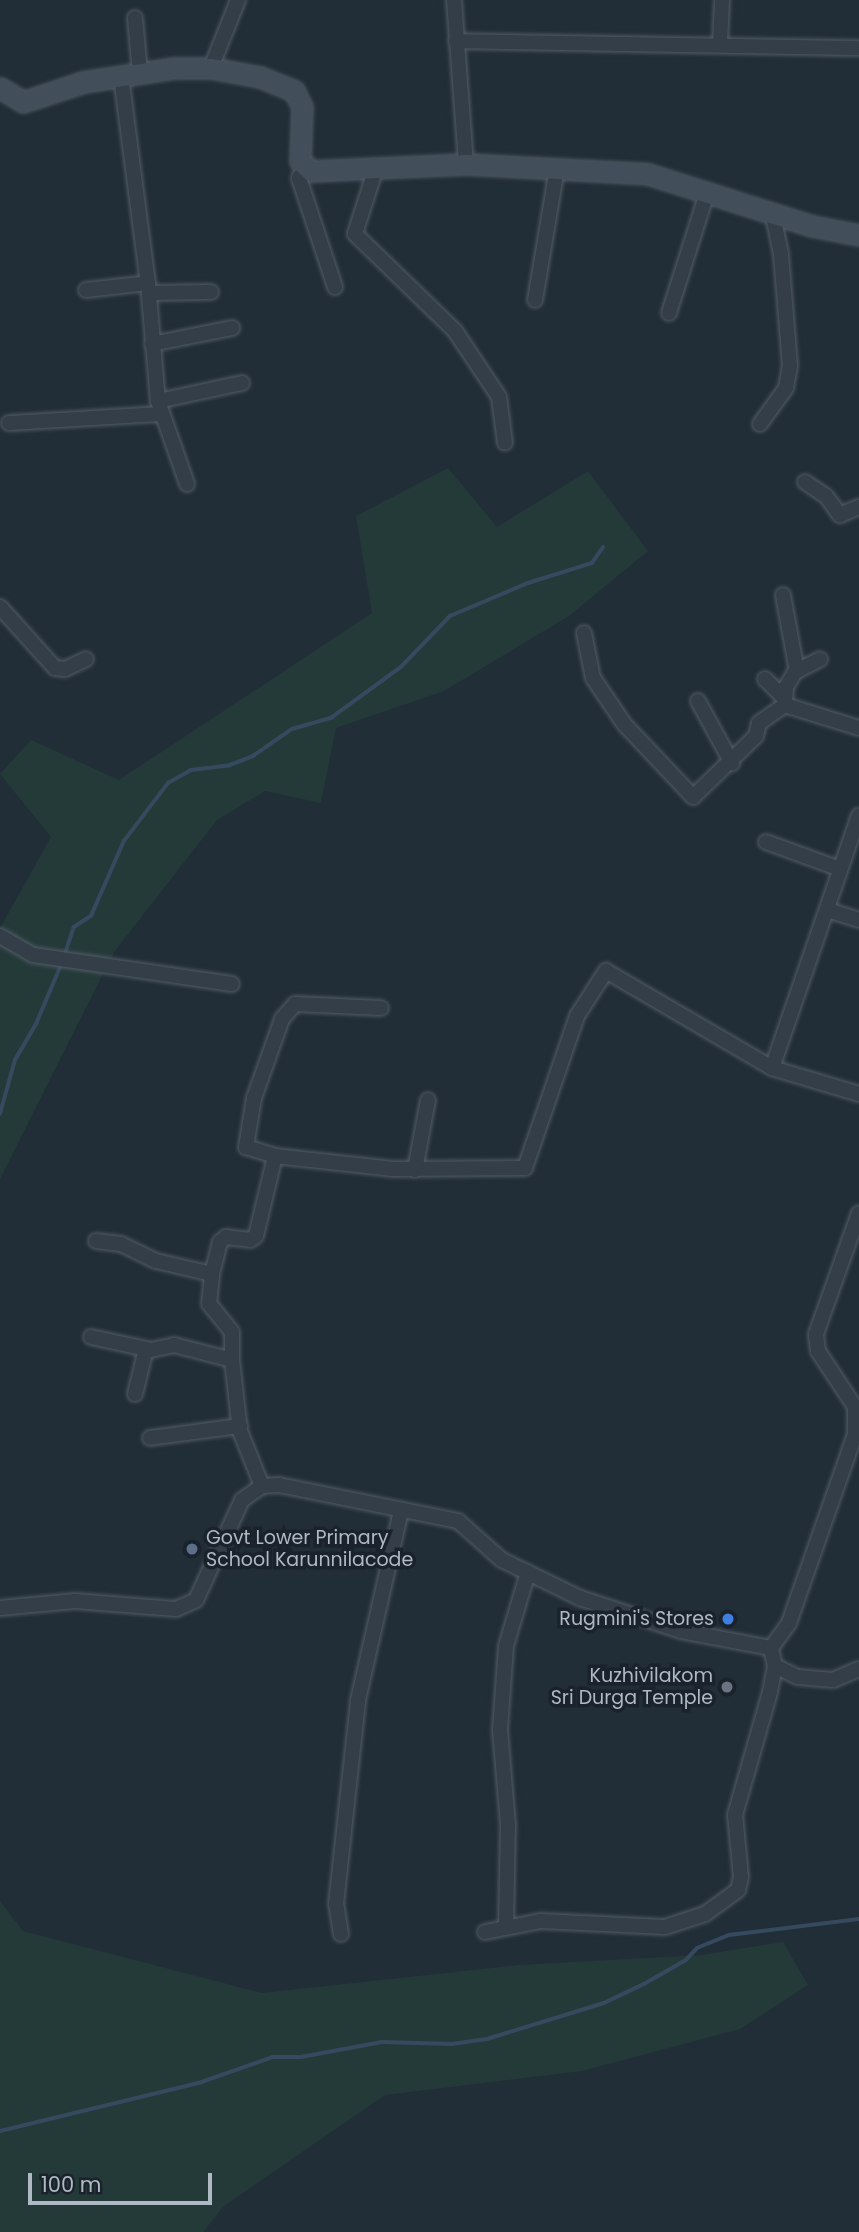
<!DOCTYPE html>
<html>
<head>
<meta charset="utf-8">
<style>
  body { margin:0 }
  #map { position:relative; width:859px; height:2232px; overflow:hidden; background:#212d37; font-family:Poppins,sans-serif }
  div>[style] { position:absolute }
  .green>* { inset:0; background:#243a39 }
  .stream>* { height:3.5px; margin:-1.75px; padding:0 1.75px; transform-origin:1.75px; border-radius:1.75px; background:#354a5e }
  .roads { filter:drop-shadow(0 0 2px #525c66) drop-shadow(0 0 2px #525c66) }
  .street>* { height:14px; margin:-7px; padding:0 7px; transform-origin:7px; border-radius:7px; background:#343e48 }
  .secondary>* { height:19px; margin:-9.5px; padding:0 9.5px; transform-origin:9.5px; border-radius:9.5px; background:#434e5b }
  .dots>* { width:19px; height:19px; translate:-50% -50%; box-sizing:border-box; border:4px solid #1a232c; border-radius:50% }
  span { translate:-50% -50%; white-space:nowrap; text-align:center; line-height:1.15; -webkit-text-stroke:7px #1a232c; paint-order:stroke }
  .poi-label { font-size:19px; color:#afb9c4 }
  .left { translate:0 -50%; text-align:left }
  .right { translate:-100% -50%; text-align:right }
  .scale { position:absolute; left:28px; top:2173px; width:184px; height:32px; box-sizing:border-box; border:4px solid #afb9c4; border-top:0; padding-left:9px; font-size:21px; line-height:24px; white-space:nowrap; color:#afb9c4; -webkit-text-stroke:5px #1a232c; paint-order:stroke }
</style>
</head>
<body>
<div id="map">
  <div class="green">
    <i style="clip-path:polygon(448px 468px,497px 527px,588px 471px,648px 551px,569px 616px,444px 691px,336px 728px,321px 803px,265px 791px,217px 820px,114px 952px,0 1179px,0 928px,51px 837px,0 774px,31px 740px,119px 780px,372px 613px,356px 516px)"></i>
    <i style="clip-path:polygon(0 1901px,23px 1931px,262px 1993px,519px 1965px,701px 1955px,783px 1942px,808px 1985px,740px 2029px,582px 2071px,385px 2095px,224px 2206px,203px 2232px,0 2232px)"></i>
  </div>
  <div class="stream">
    <i style="left:65px;top:954px;width:28px;rotate:-72deg"></i>
    <i style="left:74px;top:927px;width:20px;rotate:-33deg"></i>
    <i style="left:91px;top:916px;width:82px;rotate:-66.3deg"></i>
    <i style="left:124px;top:841px;width:73px;rotate:-52.8deg"></i>
    <i style="left:168px;top:783px;width:26px;rotate:-29deg"></i>
    <i style="left:191px;top:770px;width:39px;rotate:-7deg"></i>
    <i style="left:230px;top:765px;width:25px;rotate:-21deg"></i>
    <i style="left:253px;top:756px;width:47px;rotate:-34.7deg"></i>
    <i style="left:292px;top:729px;width:41px;rotate:-15.8deg"></i>
    <i style="left:331px;top:718px;width:87px;rotate:-36.1deg"></i>
    <i style="left:401px;top:667px;width:71px;rotate:-46.1deg"></i>
    <i style="left:450px;top:616px;width:85px;rotate:-22.9deg"></i>
    <i style="left:528px;top:583px;width:67px;rotate:-17.4deg"></i>
    <i style="left:592px;top:563px;width:19px;rotate:-55deg"></i>
    <i style="left:0;top:1114px;width:56px;rotate:-74.5deg"></i>
    <i style="left:15px;top:1060px;width:42px;rotate:-59.7deg"></i>
    <i style="left:36px;top:1024px;width:64px;rotate:-67deg"></i>
    <i style="left:0;top:2131px;width:208px;rotate:-13.6deg"></i>
    <i style="left:202px;top:2082px;width:75px;rotate:-19.4deg"></i>
    <i style="left:273px;top:2057px;width:28px"></i>
    <i style="left:301px;top:2057px;width:82px;rotate:-10.5deg"></i>
    <i style="left:382px;top:2042px;width:70px;rotate:1.6deg"></i>
    <i style="left:452px;top:2044px;width:35px;rotate:-8deg"></i>
    <i style="left:487px;top:2039px;width:122px;rotate:-17.1deg"></i>
    <i style="left:604px;top:2003px;width:44px;rotate:-25.4deg"></i>
    <i style="left:644px;top:1984px;width:48px;rotate:-29.7deg"></i>
    <i style="left:686px;top:1960px;width:16px;rotate:-47deg"></i>
    <i style="left:697px;top:1948px;width:35px;rotate:-22deg"></i>
    <i style="left:729px;top:1935px;width:131px;rotate:-7deg"></i>
  </div>
  <div class="roads">
    <div class="street">
      <i style="left:454px;top:0;width:164px;rotate:85.8deg"></i>
      <i style="left:135px;top:18px;width:55px;rotate:84.8deg"></i>
      <i style="left:456px;top:41px;width:403px;rotate:1deg"></i>
      <i style="left:720px;top:43px;width:43px;rotate:-87.3deg"></i>
      <i style="left:211px;top:68px;width:73px;rotate:-68.3deg"></i>
      <i style="left:121px;top:76px;width:209px;rotate:82.6deg"></i>
      <i style="left:148px;top:283px;width:118px;rotate:85.2deg"></i>
      <i style="left:158px;top:401px;width:88px;rotate:70.7deg"></i>
      <i style="left:305px;top:168px;width:12px;rotate:121deg"></i>
      <i style="left:299px;top:178px;width:115px;rotate:71.7deg"></i>
      <i style="left:376px;top:168px;width:69px;rotate:107.7deg"></i>
      <i style="left:355px;top:234px;width:139px;rotate:44.1deg"></i>
      <i style="left:455px;top:331px;width:79px;rotate:56.3deg"></i>
      <i style="left:499px;top:397px;width:46px;rotate:82.6deg"></i>
      <i style="left:86px;top:290px;width:62px;rotate:-6.4deg"></i>
      <i style="left:149px;top:293px;width:62px;rotate:-0.9deg"></i>
      <i style="left:535px;top:300px;width:134px;rotate:-80.5deg"></i>
      <i style="left:669px;top:313px;width:126px;rotate:-72.4deg"></i>
      <i style="left:152px;top:344px;width:82px;rotate:-11.3deg"></i>
      <i style="left:158px;top:401px;width:86px;rotate:-12.1deg"></i>
      <i style="left:9px;top:423px;width:152px;rotate:-3.4deg"></i>
      <i style="left:760px;top:424px;width:44px;rotate:-54.2deg"></i>
      <i style="left:786px;top:388px;width:22px;rotate:-80deg"></i>
      <i style="left:790px;top:366px;width:112px;rotate:-94.6deg"></i>
      <i style="left:781px;top:254px;width:44px;rotate:-101.8deg"></i>
      <i style="left:805px;top:482px;width:25px;rotate:34deg"></i>
      <i style="left:826px;top:496px;width:24px;rotate:54deg"></i>
      <i style="left:840px;top:515px;width:21px;rotate:-23deg"></i>
      <i style="left:783px;top:595px;width:77px;rotate:79.6deg"></i>
      <i style="left:0;top:607px;width:82px;rotate:48deg"></i>
      <i style="left:55px;top:668px;width:10px;rotate:6deg"></i>
      <i style="left:65px;top:669px;width:23px;rotate:-25deg"></i>
      <i style="left:584px;top:633px;width:46px;rotate:78.7deg"></i>
      <i style="left:593px;top:678px;width:57px;rotate:55.8deg"></i>
      <i style="left:625px;top:725px;width:99px;rotate:46.6deg"></i>
      <i style="left:693px;top:797px;width:88px;rotate:-44.1deg"></i>
      <i style="left:756px;top:736px;width:13px;rotate:-77deg"></i>
      <i style="left:759px;top:723px;width:32px;rotate:-35deg"></i>
      <i style="left:785px;top:705px;width:77px;rotate:17.3deg"></i>
      <i style="left:765px;top:679px;width:27px;rotate:45deg"></i>
      <i style="left:698px;top:701px;width:71px;rotate:61.3deg"></i>
      <i style="left:785px;top:705px;width:18px;rotate:-87deg"></i>
      <i style="left:786px;top:687px;width:17px;rotate:-59deg"></i>
      <i style="left:795px;top:672px;width:28px;rotate:-27deg"></i>
      <i style="left:766px;top:842px;width:79px;rotate:20deg"></i>
      <i style="left:828px;top:910px;width:33px;rotate:18deg"></i>
      <i style="left:0;top:936px;width:38px;rotate:30deg"></i>
      <i style="left:33px;top:955px;width:201px;rotate:8.3deg"></i>
      <i style="left:381px;top:1008px;width:86px;rotate:-177.3deg"></i>
      <i style="left:295px;top:1004px;width:20px;rotate:131deg"></i>
      <i style="left:282px;top:1019px;width:84px;rotate:109.5deg"></i>
      <i style="left:254px;top:1098px;width:50px;rotate:99.3deg"></i>
      <i style="left:246px;top:1147px;width:30px;rotate:17deg"></i>
      <i style="left:275px;top:1156px;width:119px;rotate:6.3deg"></i>
      <i style="left:393px;top:1169px;width:132px;rotate:-0.4deg"></i>
      <i style="left:525px;top:1168px;width:161px;rotate:-71.1deg"></i>
      <i style="left:577px;top:1016px;width:54px;rotate:-57.2deg"></i>
      <i style="left:606px;top:971px;width:192px;rotate:30.3deg"></i>
      <i style="left:772px;top:1068px;width:91px;rotate:16.6deg"></i>
      <i style="left:772px;top:1068px;width:267px;rotate:-71deg"></i>
      <i style="left:415px;top:1170px;width:71px;rotate:-79.5deg"></i>
      <i style="left:96px;top:1241px;width:25px;rotate:7deg"></i>
      <i style="left:121px;top:1244px;width:39px;rotate:26deg"></i>
      <i style="left:156px;top:1261px;width:57px;rotate:13.1deg"></i>
      <i style="left:91px;top:1337px;width:61px;rotate:12.2deg"></i>
      <i style="left:151px;top:1350px;width:24px;rotate:-12deg"></i>
      <i style="left:174px;top:1345px;width:60px;rotate:14.5deg"></i>
      <i style="left:232px;top:1360px;width:71px;rotate:83.6deg"></i>
      <i style="left:240px;top:1431px;width:59px;rotate:68.2deg"></i>
      <i style="left:232px;top:1360px;width:28px;rotate:-90deg"></i>
      <i style="left:232px;top:1332px;width:36px;rotate:-129deg"></i>
      <i style="left:209px;top:1304px;width:30px;rotate:-84deg"></i>
      <i style="left:212px;top:1274px;width:33px;rotate:-76deg"></i>
      <i style="left:220px;top:1242px;width:8px;rotate:-40deg"></i>
      <i style="left:226px;top:1237px;width:24px;rotate:7deg"></i>
      <i style="left:250px;top:1240px;width:7px;rotate:-34deg"></i>
      <i style="left:256px;top:1236px;width:82px;rotate:-76.6deg"></i>
      <i style="left:135px;top:1394px;width:46px;rotate:-76.3deg"></i>
      <i style="left:150px;top:1438px;width:91px;rotate:-7.6deg"></i>
      <i style="left:0;top:1608px;width:75px;rotate:-5.3deg"></i>
      <i style="left:75px;top:1601px;width:101px;rotate:4.5deg"></i>
      <i style="left:176px;top:1609px;width:22px;rotate:-24deg"></i>
      <i style="left:196px;top:1600px;width:110px;rotate:-65.3deg"></i>
      <i style="left:242px;top:1500px;width:24px;rotate:-35deg"></i>
      <i style="left:262px;top:1486px;width:17px;rotate:-3deg"></i>
      <i style="left:279px;top:1485px;width:183px;rotate:11.4deg"></i>
      <i style="left:458px;top:1521px;width:59px;rotate:41.6deg"></i>
      <i style="left:502px;top:1560px;width:87px;rotate:26deg"></i>
      <i style="left:580px;top:1598px;width:106px;rotate:18.1deg"></i>
      <i style="left:681px;top:1631px;width:92px;rotate:10.7deg"></i>
      <i style="left:771px;top:1648px;width:31px;rotate:-54deg"></i>
      <i style="left:789px;top:1623px;width:199px;rotate:-70.7deg"></i>
      <i style="left:855px;top:1435px;width:28px;rotate:-90deg"></i>
      <i style="left:855px;top:1407px;width:67px;rotate:-123.5deg"></i>
      <i style="left:818px;top:1351px;width:17px;rotate:-97deg"></i>
      <i style="left:816px;top:1334px;width:128px;rotate:-70.4deg"></i>
      <i style="left:775px;top:1666px;width:25px;rotate:26deg"></i>
      <i style="left:798px;top:1677px;width:35px;rotate:5deg"></i>
      <i style="left:833px;top:1680px;width:28px;rotate:-23deg"></i>
      <i style="left:506px;top:1927px;width:102px;rotate:-88.9deg"></i>
      <i style="left:508px;top:1825px;width:95px;rotate:-94.8deg"></i>
      <i style="left:500px;top:1730px;width:84px;rotate:-85.9deg"></i>
      <i style="left:506px;top:1646px;width:77px;rotate:-73.4deg"></i>
      <i style="left:485px;top:1932px;width:56px;rotate:-11.3deg"></i>
      <i style="left:540px;top:1921px;width:125px;rotate:2.7deg"></i>
      <i style="left:665px;top:1927px;width:42px;rotate:-18deg"></i>
      <i style="left:705px;top:1914px;width:41px;rotate:-36deg"></i>
      <i style="left:738px;top:1890px;width:13px;rotate:-77deg"></i>
      <i style="left:741px;top:1877px;width:62px;rotate:-95.5deg"></i>
      <i style="left:735px;top:1815px;width:128px;rotate:-74.1deg"></i>
      <i style="left:770px;top:1692px;width:26px;rotate:-79deg"></i>
      <i style="left:775px;top:1666px;width:18px;rotate:-103deg"></i>
      <i style="left:341px;top:1934px;width:30px;rotate:-99deg"></i>
      <i style="left:336px;top:1904px;width:205px;rotate:-83.8deg"></i>
      <i style="left:358px;top:1700px;width:195px;rotate:-77.2deg"></i>
    </div>
    <div class="secondary">
      <i style="left:0;top:88px;width:27px;rotate:31deg"></i>
      <i style="left:23px;top:102px;width:63px;rotate:-18.4deg"></i>
      <i style="left:83px;top:82px;width:91px;rotate:-8.8deg"></i>
      <i style="left:173px;top:68px;width:38px"></i>
      <i style="left:211px;top:68px;width:50px;rotate:10.4deg"></i>
      <i style="left:260px;top:77px;width:37px;rotate:22deg"></i>
      <i style="left:294px;top:91px;width:18px;rotate:63deg"></i>
      <i style="left:302px;top:107px;width:54px;rotate:92.1deg"></i>
      <i style="left:300px;top:161px;width:15px;rotate:42deg"></i>
      <i style="left:311px;top:171px;width:155px;rotate:-2.6deg"></i>
      <i style="left:466px;top:164px;width:182px;rotate:3.1deg"></i>
      <i style="left:648px;top:174px;width:172px;rotate:17.6deg"></i>
      <i style="left:812px;top:226px;width:48px;rotate:10.8deg"></i>
    </div>
  </div>
  <div class="dots">
    <i style="left:192px;top:1549px;background:#5c6f8a"></i>
    <i style="left:728px;top:1619px;background:#3f7fe0"></i>
    <i style="left:727px;top:1687px;background:#6b7280"></i>
  </div>
  <div class="poi-label">
    <span class="left" style="left:206px;top:1549px">Govt Lower Primary<br>School Karunnilacode</span>
    <span class="right" style="left:714px;top:1619px">Rugmini's Stores</span>
    <span class="right" style="left:713px;top:1687px">Kuzhivilakom<br>Sri Durga Temple</span>
  </div>
  <div class="scale">100 m</div>
</div>
</body>
</html>
